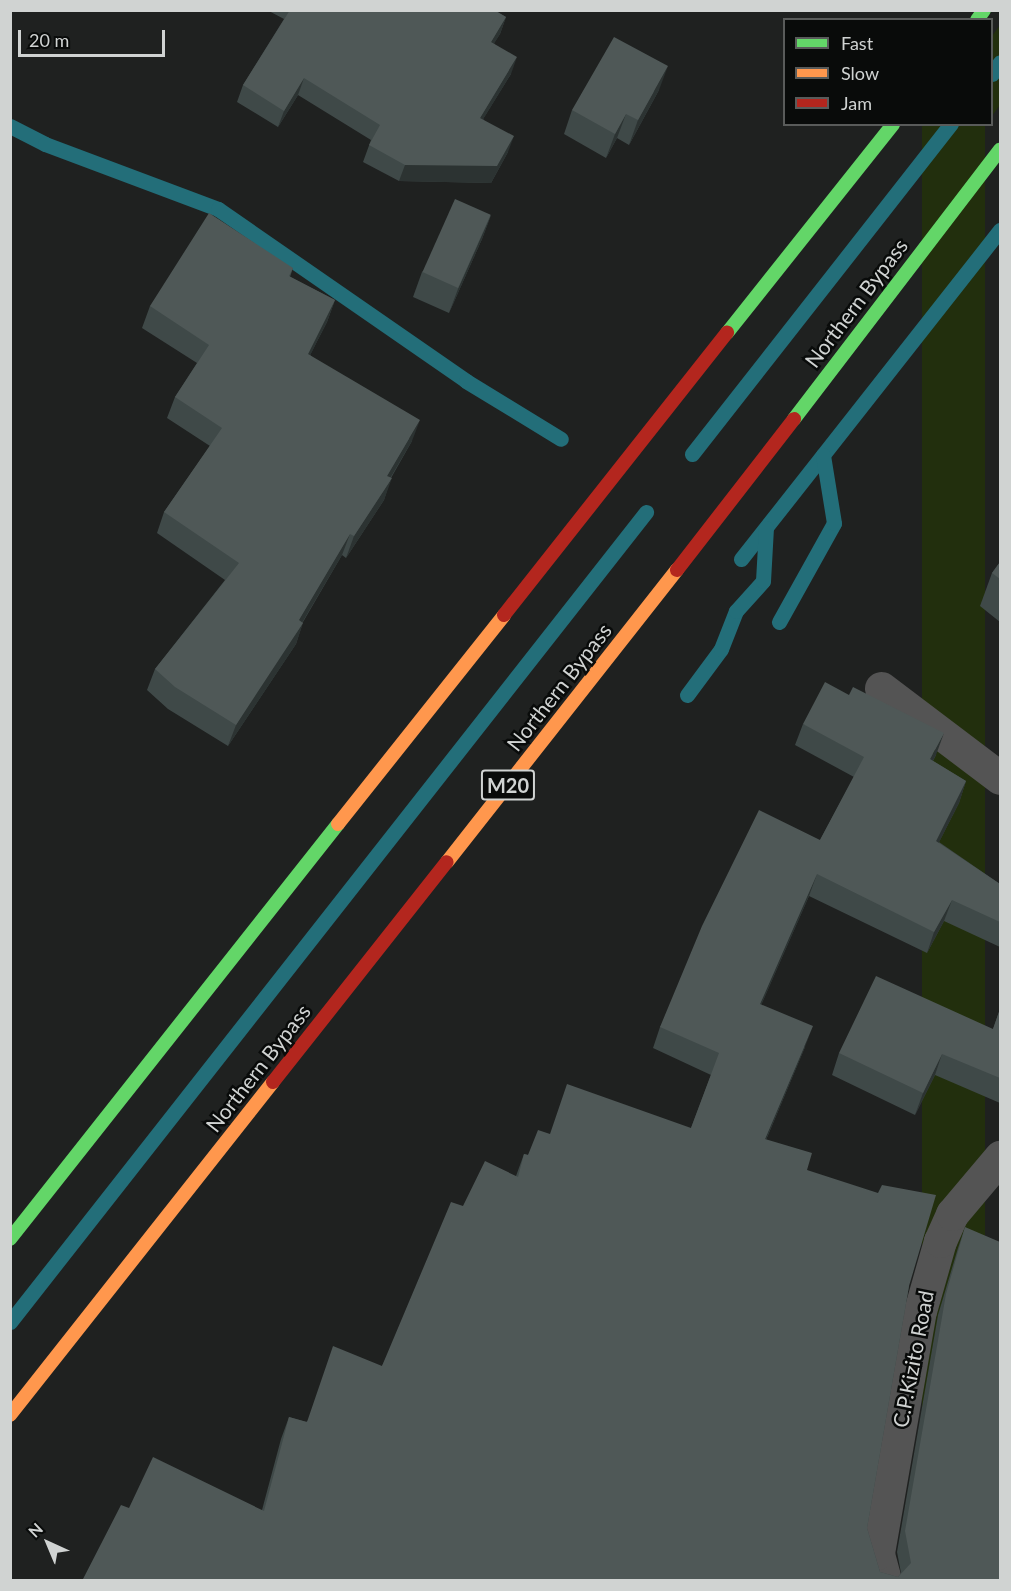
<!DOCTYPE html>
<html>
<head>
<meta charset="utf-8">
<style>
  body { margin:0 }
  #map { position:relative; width:1011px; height:1591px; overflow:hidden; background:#1f2120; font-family:Lato,sans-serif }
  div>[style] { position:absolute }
  .green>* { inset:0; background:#222f0d; transform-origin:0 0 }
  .stream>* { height:15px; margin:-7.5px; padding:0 7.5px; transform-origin:7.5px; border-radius:7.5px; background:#236e79 }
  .street>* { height:33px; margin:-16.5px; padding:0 16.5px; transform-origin:16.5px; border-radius:16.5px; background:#545454 }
  .fast>* { height:14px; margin:-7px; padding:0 7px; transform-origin:7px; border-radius:7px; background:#63d668 }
  .slow>* { height:14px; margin:-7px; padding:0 7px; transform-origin:7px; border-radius:7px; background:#ff974d }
  .jam>* { height:14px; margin:-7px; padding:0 7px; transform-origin:7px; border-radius:7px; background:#b3261e }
  .wall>* { inset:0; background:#3f4948 }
  .shaded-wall>* { inset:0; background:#2c3332 }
  .building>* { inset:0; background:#4f5857; transform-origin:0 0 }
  span { translate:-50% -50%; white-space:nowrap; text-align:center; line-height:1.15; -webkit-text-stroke:5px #090b0a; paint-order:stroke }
  .shield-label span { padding:2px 4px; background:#090b0a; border:2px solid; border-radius:4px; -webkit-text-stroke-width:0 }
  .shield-label { font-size:20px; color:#d0d3d2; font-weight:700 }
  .street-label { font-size:21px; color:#d0d3d2 }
  .frame { position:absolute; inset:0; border:12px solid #d0d3d2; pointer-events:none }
  .legend { position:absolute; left:783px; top:18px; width:210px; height:108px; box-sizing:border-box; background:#090b0a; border:2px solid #595b5a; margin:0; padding:8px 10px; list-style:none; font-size:18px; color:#d0d3d2 }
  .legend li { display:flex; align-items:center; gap:12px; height:30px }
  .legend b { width:30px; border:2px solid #595b5a }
  .north { position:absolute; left:18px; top:1513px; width:60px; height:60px; -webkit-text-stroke:4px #090b0a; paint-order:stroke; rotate:316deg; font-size:16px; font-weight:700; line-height:24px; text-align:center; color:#d0d3d2 }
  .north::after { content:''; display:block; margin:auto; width:21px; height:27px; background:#d0d3d2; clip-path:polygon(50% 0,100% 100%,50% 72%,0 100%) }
  .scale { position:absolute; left:18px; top:30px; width:147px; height:27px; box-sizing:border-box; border:3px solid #d0d3d2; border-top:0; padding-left:8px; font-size:18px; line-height:21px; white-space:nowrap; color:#d0d3d2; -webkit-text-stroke:4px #090b0a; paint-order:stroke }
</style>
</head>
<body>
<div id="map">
  <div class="green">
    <i style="clip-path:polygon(1000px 25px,1000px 105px,992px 116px,992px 36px)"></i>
    <i style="left:922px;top:125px;width:63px;height:1470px"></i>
  </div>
  <div class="stream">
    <i style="left:992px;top:74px;width:14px;rotate:-56deg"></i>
    <i style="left:10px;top:126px;width:39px;rotate:27deg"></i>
    <i style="left:45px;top:144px;width:185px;rotate:20.6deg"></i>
    <i style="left:218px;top:209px;width:302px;rotate:34.7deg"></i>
    <i style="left:466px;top:381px;width:111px;rotate:31.4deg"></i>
    <i style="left:692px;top:454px;width:420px;rotate:-51.9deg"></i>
    <i style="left:741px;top:559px;width:419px;rotate:-51.8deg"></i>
    <i style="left:779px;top:622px;width:113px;rotate:-60.9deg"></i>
    <i style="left:834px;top:523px;width:69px;rotate:-99.2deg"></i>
    <i style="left:687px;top:695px;width:57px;rotate:-53.5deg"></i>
    <i style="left:721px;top:649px;width:41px;rotate:-68.5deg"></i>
    <i style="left:736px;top:611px;width:40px;rotate:-48deg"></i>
    <i style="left:763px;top:581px;width:53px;rotate:-86.8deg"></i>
    <i style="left:10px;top:1322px;width:1030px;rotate:-51.86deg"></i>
  </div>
  <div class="street">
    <i style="left:881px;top:688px;width:149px;rotate:37.1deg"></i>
    <i style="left:885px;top:1580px;width:28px;rotate:-105deg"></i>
    <i style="left:878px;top:1553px;width:246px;rotate:-80.2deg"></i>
    <i style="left:920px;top:1311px;width:73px;rotate:-74.1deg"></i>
    <i style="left:940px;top:1241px;width:30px;rotate:-66deg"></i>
    <i style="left:952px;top:1214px;width:75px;rotate:-49.9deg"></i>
  </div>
  <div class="fast">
    <i style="left:977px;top:20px;width:12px;rotate:-55deg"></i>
    <i style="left:727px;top:333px;width:267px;rotate:-51.5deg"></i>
    <i style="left:794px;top:419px;width:339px;rotate:-52.6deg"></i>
    <i style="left:10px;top:1239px;width:529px;rotate:-51.68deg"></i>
  </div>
  <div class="slow">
    <i style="left:338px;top:824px;width:267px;rotate:-51.5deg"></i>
    <i style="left:447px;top:862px;width:372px;rotate:-51.8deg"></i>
    <i style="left:10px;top:1415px;width:424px;rotate:-51.7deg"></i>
  </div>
  <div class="jam">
    <i style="left:677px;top:570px;width:191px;rotate:-52.2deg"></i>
    <i style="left:504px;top:615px;width:360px;rotate:-51.7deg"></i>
    <i style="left:273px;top:1082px;width:280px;rotate:-51.7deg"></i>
  </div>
  <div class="wall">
    <i style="clip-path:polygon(267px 10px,494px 10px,506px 17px,500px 34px,494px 43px,511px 74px,483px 119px,508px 152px,491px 183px,399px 181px,363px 162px,371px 140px,298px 95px,278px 127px,237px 102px,243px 85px,284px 19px)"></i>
    <i style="clip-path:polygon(659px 90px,629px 145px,617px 138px,606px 158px,564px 134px,572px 110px)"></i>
    <i style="clip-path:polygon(491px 215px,482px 239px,449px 313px,413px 297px,422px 272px)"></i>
    <i style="clip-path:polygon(293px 268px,290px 277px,335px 300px,327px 322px,310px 355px,412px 441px,391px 478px,384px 500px,346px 558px,342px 555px,303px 622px,296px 644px,228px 746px,168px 709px,147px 690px,155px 669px,225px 580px,157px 533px,164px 512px,210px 446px,167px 418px,175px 397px,197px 363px,142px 328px,150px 306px)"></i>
    <i style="clip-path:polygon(1000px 562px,1000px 622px,980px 606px,992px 573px)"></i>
    <i style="clip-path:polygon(803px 724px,936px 755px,933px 761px,966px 781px,959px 803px,939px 842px,1000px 884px,1000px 947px,944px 921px,927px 953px,809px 896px,761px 1005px,805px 1047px,766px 1140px,807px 1170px,909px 1286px,867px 1528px,880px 1572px,898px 1577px,901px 1573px,897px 1552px,938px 1315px,958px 1248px,965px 1227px,1000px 1581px,82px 1581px,129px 1508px,262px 1510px,281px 1439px,289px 1417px,306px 1422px,382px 1366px,463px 1206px,516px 1176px,524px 1154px,528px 1155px,550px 1134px,691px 1128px,711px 1075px,653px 1048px,660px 1027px,820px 840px,854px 777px,795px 745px)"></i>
    <i style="clip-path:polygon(1000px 1009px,1000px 1103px,935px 1075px,915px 1115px,832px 1075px,839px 1053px,993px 1029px)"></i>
  </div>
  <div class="shaded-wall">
    <i style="clip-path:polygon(506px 17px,500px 34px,485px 58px,491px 42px)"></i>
    <i style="clip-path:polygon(517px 57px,511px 74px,474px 134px,480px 118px)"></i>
    <i style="clip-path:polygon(668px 66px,659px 90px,629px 145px,638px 120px)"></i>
    <i style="clip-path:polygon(304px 78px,298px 95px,278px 127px,284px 111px)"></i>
    <i style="clip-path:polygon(626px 114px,617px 138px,606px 158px,615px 134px)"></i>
    <i style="clip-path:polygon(514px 136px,508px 152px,491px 183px,399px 181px,405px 165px)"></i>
    <i style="clip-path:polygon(491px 215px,482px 239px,449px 313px,458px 289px)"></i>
    <i style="clip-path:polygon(335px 300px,327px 322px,300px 375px,308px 354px)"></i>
    <i style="clip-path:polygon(420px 420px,412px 441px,379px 497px,387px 476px)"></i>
    <i style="clip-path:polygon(392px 478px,384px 500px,346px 558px,354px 536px)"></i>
    <i style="clip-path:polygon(350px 534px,342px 555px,293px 638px,303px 623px,296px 644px,228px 746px,236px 725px)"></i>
    <i style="clip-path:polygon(944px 733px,936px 755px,922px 781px,930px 759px)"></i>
    <i style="clip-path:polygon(966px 781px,959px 803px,929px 862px,936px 841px)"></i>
    <i style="clip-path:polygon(817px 874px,809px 896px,752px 1026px,760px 1004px)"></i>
    <i style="clip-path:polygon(952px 900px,944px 921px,927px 953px,934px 932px)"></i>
    <i style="clip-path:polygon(813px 1026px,805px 1047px,757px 1161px,765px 1139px)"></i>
    <i style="clip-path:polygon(942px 1054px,935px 1075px,915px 1115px,923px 1093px)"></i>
  </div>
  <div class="building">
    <i style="clip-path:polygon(290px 10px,494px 10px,506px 17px,491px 42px,517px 57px,480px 118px,514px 136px,497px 166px,405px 165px,369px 145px,380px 125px,304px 78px,284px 111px,243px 85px)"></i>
    <i style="clip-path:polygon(614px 37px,668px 66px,638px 120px,626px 114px,615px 134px,572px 110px)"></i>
    <i style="left:455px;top:199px;width:39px;height:80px;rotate:24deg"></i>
    <i style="clip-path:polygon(209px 213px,293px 268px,289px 276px,335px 300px,308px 354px,420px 420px,387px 476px,392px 478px,354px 536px,350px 534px,299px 620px,303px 623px,236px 725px,175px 687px,155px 669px,239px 563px,164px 512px,222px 428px,175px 397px,209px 345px,150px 306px)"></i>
    <i style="clip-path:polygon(1000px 562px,1000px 579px,992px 573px)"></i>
    <i style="clip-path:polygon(825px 682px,849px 695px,853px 687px,944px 733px,930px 759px,966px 781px,936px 841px,1000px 884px,1000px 922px,952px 900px,934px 932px,817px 874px,760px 1004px,813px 1026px,765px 1139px,812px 1153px,807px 1170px,878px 1193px,882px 1185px,936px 1195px,909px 1286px,867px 1528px,880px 1572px,898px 1577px,911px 1563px,905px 1531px,946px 1294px,965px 1227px,1000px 1242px,1000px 1581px,82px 1581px,121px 1505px,129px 1508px,153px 1457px,264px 1511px,289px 1417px,307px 1422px,333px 1346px,382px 1366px,451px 1202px,463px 1206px,485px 1161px,518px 1177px,524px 1154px,528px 1155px,538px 1130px,550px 1134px,567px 1084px,691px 1128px,719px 1053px,660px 1027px,702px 926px,759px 810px,820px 840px,864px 757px,803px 724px)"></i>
    <i style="clip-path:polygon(876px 976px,993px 1029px,1000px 1009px,1000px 1078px,942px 1054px,923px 1093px,839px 1053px)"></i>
  </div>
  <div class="shield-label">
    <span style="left:508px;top:785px">M20</span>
  </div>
  <div class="street-label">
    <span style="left:856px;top:303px;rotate:-53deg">Northern Bypass</span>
    <span style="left:559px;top:687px;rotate:-52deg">Northern Bypass</span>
    <span style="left:258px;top:1068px;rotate:-52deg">Northern Bypass</span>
    <span style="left:913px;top:1359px;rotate:-79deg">C.P.Kizito Road</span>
  </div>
  <div class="frame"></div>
  <ul class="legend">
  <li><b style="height:8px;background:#63d668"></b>Fast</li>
  <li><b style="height:8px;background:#ff974d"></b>Slow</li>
  <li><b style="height:8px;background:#b3261e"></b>Jam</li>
  </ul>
  <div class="north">N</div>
  <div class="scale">20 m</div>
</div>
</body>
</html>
